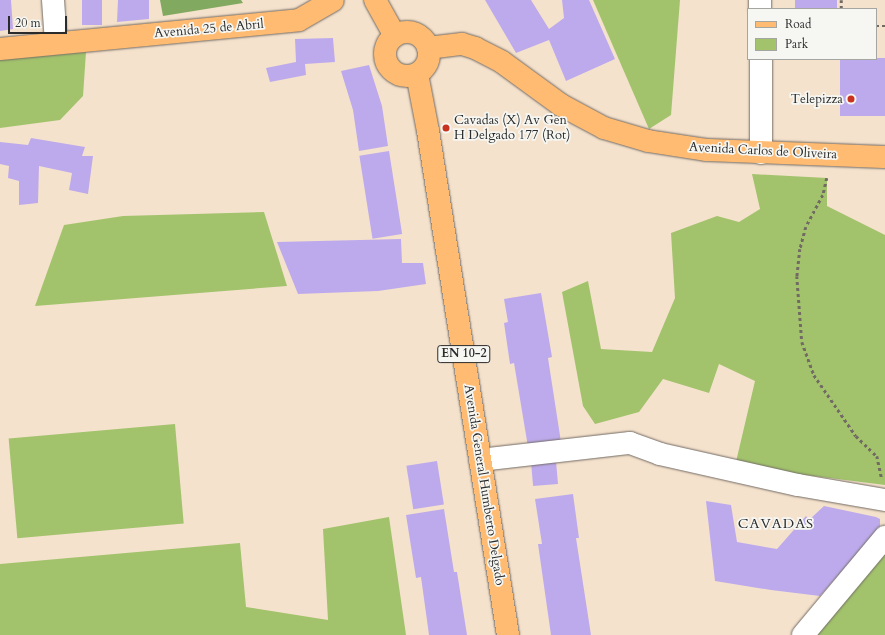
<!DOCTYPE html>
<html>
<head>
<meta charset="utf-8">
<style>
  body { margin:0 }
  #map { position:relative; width:885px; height:635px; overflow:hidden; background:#f5e2cd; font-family:Cardo,serif }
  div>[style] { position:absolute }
  .green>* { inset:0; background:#a2c36c; transform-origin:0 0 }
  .forest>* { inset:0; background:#81a960 }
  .building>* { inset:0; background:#bdaaec; transform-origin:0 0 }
  .path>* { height:2.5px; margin-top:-1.25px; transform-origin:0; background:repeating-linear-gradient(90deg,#726b64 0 3px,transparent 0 6px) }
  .roads { filter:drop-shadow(0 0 1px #726b64) drop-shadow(0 0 1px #726b64) }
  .minor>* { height:22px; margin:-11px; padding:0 11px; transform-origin:11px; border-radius:11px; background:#fff }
  .major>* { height:22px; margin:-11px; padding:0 11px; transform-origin:11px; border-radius:11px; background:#ffbb71 }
  .major>.ring { margin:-11px; padding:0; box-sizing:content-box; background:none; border:22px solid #ffbb71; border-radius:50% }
  .dots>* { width:11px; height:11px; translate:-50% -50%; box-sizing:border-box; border:2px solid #f6f6f2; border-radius:50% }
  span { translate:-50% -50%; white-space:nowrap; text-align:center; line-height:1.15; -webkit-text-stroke:3.5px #f6f6f2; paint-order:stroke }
  .shield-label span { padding:1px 3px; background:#f6f6f2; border:1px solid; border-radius:3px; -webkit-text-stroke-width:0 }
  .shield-label { font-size:12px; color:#2b2b2b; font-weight:700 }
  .street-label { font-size:13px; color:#2b2b2b }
  .poi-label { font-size:13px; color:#2b2b2b }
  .right { translate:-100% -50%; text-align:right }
  .left { translate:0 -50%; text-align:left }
  .neighbourhood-label { font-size:14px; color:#2b2b2b; letter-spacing:1px }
  .legend { position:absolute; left:747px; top:8px; width:130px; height:52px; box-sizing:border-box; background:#f6f6f2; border:1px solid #a5a5a2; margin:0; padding:5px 7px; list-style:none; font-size:12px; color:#2b2b2b }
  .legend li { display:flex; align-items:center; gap:8px; height:20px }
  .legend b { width:20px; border:1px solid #a5a5a2 }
  .scale { position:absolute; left:8px; top:16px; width:59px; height:18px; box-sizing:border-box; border:2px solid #2b2b2b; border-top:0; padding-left:5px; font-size:12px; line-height:14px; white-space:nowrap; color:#2b2b2b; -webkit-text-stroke:3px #f6f6f2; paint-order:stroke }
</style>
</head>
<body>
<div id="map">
  <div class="green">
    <i style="clip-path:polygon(593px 0,680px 0,671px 115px,649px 129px)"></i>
    <i style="clip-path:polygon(86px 52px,83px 96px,60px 120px,0 128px,0 60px)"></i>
    <i style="clip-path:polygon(752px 174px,827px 178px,827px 206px,885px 235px,885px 485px,735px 466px,755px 381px,719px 364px,709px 393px,663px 379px,639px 412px,595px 424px,583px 406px,562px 292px,588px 281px,601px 349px,652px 352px,675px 298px,671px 233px,717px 216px,739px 222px,760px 209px)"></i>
    <i style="clip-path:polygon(264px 212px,287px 286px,35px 306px,64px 225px,123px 216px)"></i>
    <i style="left:175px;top:424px;width:100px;height:167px;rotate:85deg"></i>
    <i style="clip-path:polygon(389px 517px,406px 635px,0 635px,0 564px,240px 543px,246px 607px,328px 620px,323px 529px)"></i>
    <i style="clip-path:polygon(885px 549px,885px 635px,816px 635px)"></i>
  </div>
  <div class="forest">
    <i style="clip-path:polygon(160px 0,241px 0,243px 3px,163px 16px)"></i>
  </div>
  <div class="building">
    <i style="clip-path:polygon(0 0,11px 0,13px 29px,0 31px)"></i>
    <i style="left:82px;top:0;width:20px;height:25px"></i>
    <i style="clip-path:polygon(118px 0,149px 0,149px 19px,117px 22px)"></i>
    <i style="clip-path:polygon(485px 0,531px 0,549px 29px,564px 18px,562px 0,589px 0,615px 59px,566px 81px,549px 40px,516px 53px)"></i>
    <i style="left:795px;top:0;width:42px;height:9px"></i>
    <i style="clip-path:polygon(333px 38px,335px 62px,305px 64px,306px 75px,270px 82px,266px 68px,296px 62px,295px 39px)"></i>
    <i style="left:885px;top:58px;width:58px;height:45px;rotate:90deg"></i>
    <i style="clip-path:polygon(369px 65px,382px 106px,388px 146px,359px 151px,353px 110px,341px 71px)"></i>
    <i style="clip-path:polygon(31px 138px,85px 147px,82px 156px,93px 156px,88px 194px,69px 190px,72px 173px,39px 166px,38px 203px,19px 205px,19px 181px,8px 178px,9px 166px,0 164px,0 142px,28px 145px)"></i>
    <i style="left:389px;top:151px;width:84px;height:30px;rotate:81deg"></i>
    <i style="clip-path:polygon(401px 239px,402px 263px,423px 263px,426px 284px,378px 291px,298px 294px,277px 242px)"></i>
    <i style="clip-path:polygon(541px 293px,552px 357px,548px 358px,561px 442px,528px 447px,514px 363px,510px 364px,504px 323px,508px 322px,504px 299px)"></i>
    <i style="left:437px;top:461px;width:44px;height:31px;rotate:81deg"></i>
    <i style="left:556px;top:461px;width:23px;height:25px;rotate:85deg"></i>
    <i style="clip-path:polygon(573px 494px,579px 538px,576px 538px,591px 635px,551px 635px,538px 544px,542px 544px,535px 499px)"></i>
    <i style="clip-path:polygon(706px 501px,731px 505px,737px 542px,777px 549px,806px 516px,809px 520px,824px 506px,876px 517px,880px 519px,880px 528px,820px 596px,771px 590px,715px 581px)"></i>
    <i style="clip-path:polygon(444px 509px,454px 572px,457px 572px,467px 635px,429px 635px,421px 577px,416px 578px,406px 515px)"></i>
  </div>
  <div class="path">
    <i style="left:841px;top:9px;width:9px;rotate:-90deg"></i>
    <i style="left:876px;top:26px;width:9px"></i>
    <i style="left:827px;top:178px;width:17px;rotate:103deg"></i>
    <i style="left:823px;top:195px;width:36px;rotate:118deg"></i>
    <i style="left:806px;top:227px;width:23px;rotate:105deg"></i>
    <i style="left:800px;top:249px;width:27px;rotate:96deg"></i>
    <i style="left:797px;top:276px;width:66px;rotate:85.7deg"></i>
    <i style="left:802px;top:342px;width:35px;rotate:70deg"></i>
    <i style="left:814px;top:375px;width:74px;rotate:55.5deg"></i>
    <i style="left:856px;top:436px;width:29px;rotate:44deg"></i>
    <i style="left:877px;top:456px;width:24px;rotate:78deg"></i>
  </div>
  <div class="roads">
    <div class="minor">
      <i style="left:53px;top:0;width:43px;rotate:86deg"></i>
      <i style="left:760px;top:0;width:9px;rotate:90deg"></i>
      <i style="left:761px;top:59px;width:94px;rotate:90deg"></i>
      <i style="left:480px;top:460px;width:151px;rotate:-6.5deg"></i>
      <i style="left:630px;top:443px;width:32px;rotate:20deg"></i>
      <i style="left:660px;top:454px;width:141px;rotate:12.7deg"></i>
      <i style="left:798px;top:485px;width:88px;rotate:9.8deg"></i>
      <i style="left:803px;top:635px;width:128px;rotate:-50.1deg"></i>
    </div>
    <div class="major">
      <i style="left:375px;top:0;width:41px;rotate:60.9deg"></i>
      <i class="ring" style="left:385px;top:32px;width:22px;height:22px"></i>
      <i style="left:428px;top:48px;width:34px;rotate:-7deg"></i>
      <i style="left:462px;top:44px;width:14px;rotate:17deg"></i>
      <i style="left:475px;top:48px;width:30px;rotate:27deg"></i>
      <i style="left:502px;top:62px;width:73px;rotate:36.1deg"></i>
      <i style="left:561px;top:105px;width:49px;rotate:28.1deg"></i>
      <i style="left:604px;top:128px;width:46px;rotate:16.5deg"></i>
      <i style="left:648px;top:141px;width:60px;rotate:8.7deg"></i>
      <i style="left:707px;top:150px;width:178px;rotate:2.3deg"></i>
      <i style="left:0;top:49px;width:300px;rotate:-5.5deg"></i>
      <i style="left:299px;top:20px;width:39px;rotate:-30deg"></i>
      <i style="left:417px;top:74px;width:58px;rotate:79.1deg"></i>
      <i style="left:428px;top:131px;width:510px;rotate:80.98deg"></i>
    </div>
  </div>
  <div class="dots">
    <i style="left:851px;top:99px;background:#c8321e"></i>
    <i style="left:446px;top:128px;background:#c8321e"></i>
  </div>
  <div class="shield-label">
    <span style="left:464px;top:354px">EN 10-2</span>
  </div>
  <div class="street-label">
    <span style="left:209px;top:29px;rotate:-5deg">Avenida 25 de Abril</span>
    <span style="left:763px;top:151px;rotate:3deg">Avenida Carlos de Oliveira</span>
    <span style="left:484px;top:485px;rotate:81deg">Avenida General Humberto Delgado</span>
  </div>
  <div class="poi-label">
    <span class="right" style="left:843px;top:99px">Telepizza</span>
    <span class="left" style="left:454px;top:128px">Cavadas (X) Av Gen<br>H Delgado 177 (Rot)</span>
  </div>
  <div class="neighbourhood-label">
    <span style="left:776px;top:524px">CAVADAS</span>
  </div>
  <ul class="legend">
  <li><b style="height:5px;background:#ffbb71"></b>Road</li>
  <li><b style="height:11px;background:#a2c36c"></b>Park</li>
  </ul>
  <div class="scale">20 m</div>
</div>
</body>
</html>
